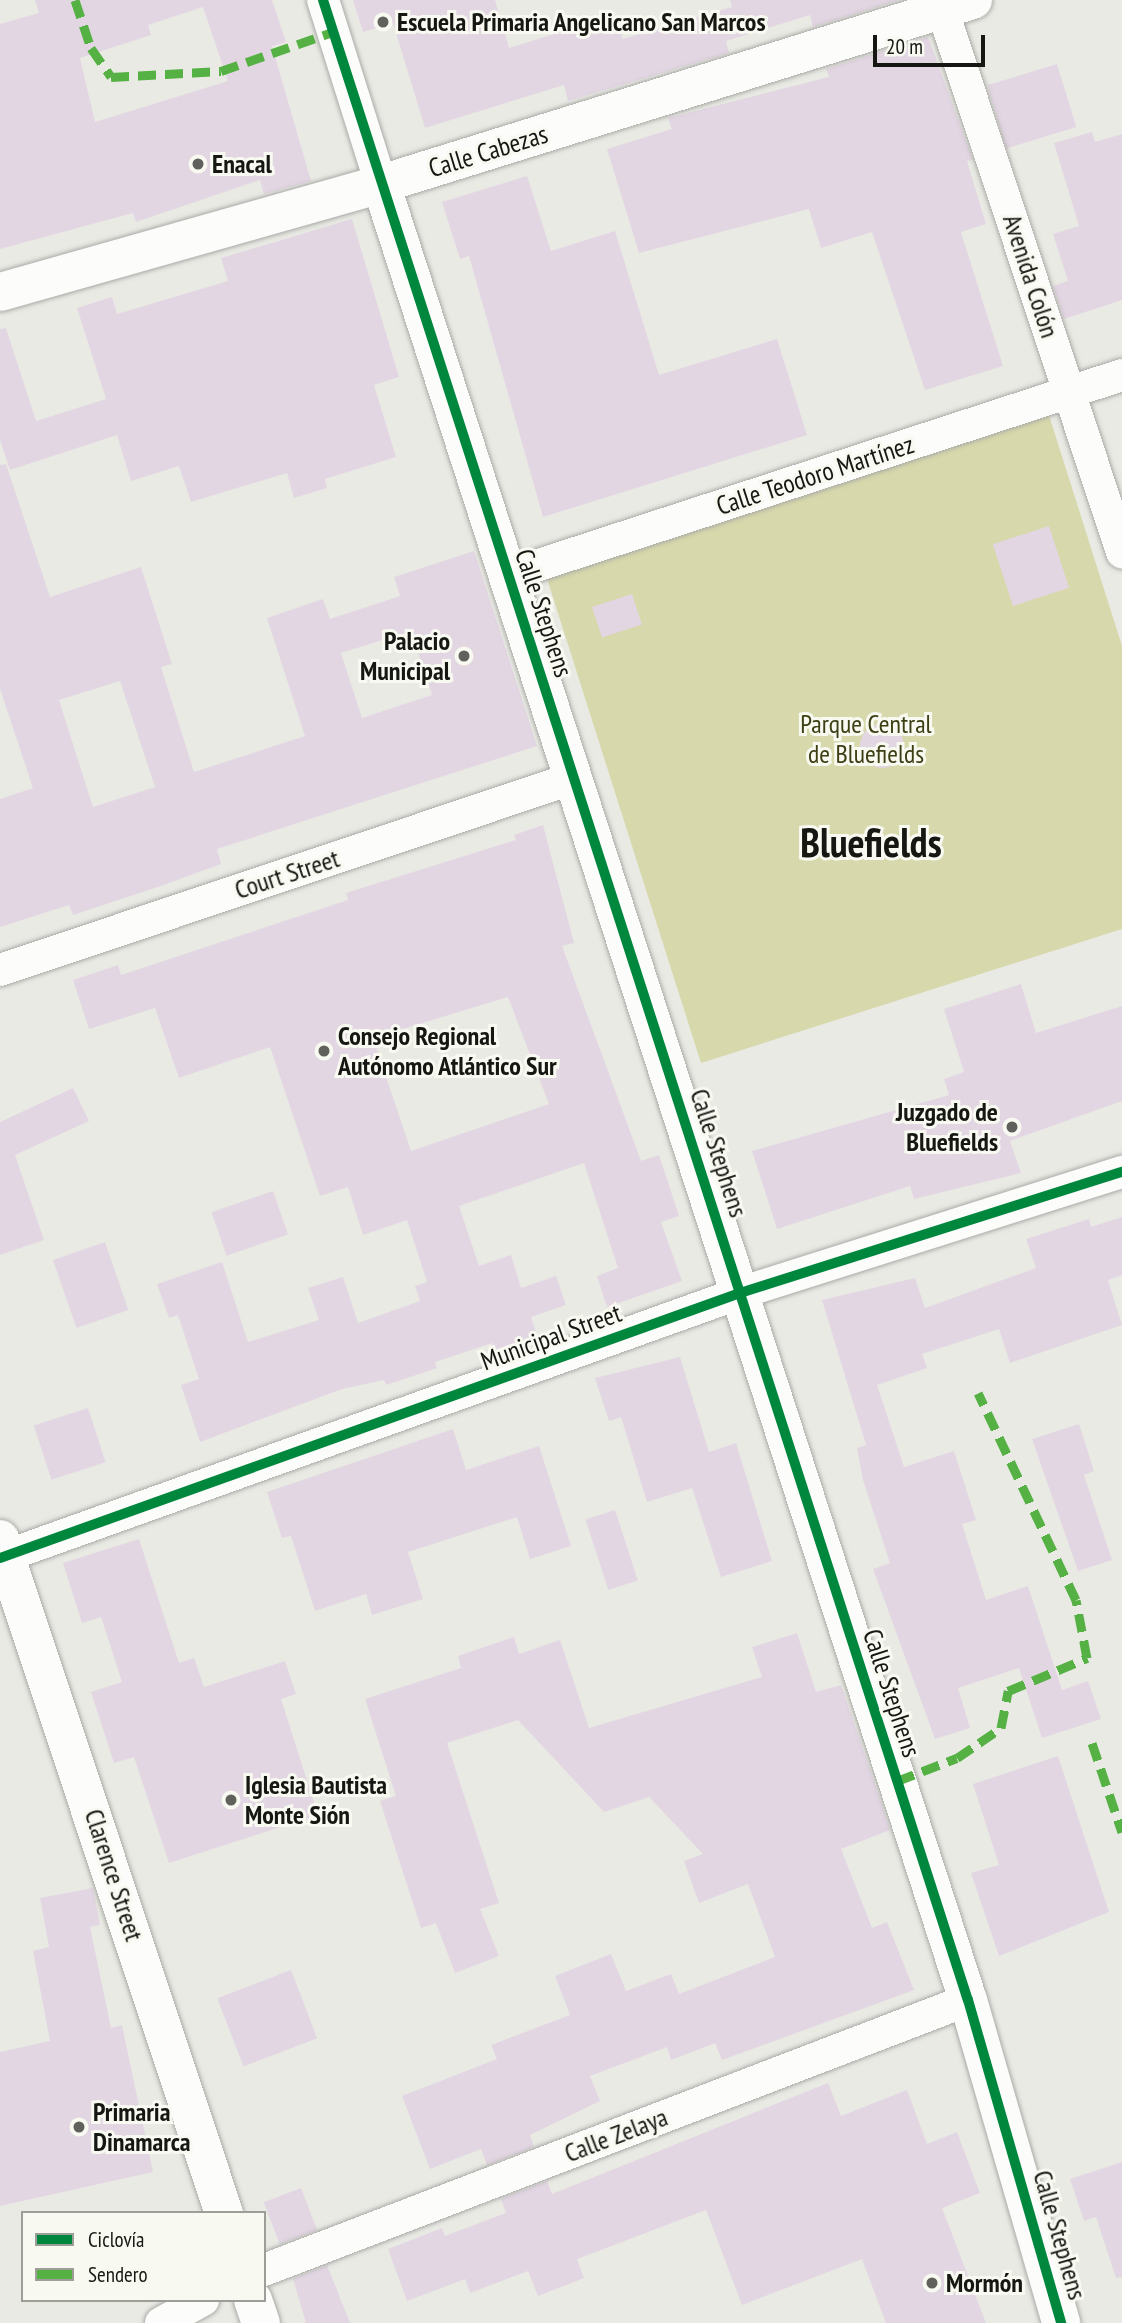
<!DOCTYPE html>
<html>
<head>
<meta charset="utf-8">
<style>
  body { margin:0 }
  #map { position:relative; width:1122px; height:2323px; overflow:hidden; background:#eaeae5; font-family:"PT Sans Narrow",sans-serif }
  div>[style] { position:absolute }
  .green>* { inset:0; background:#d7d8ab }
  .building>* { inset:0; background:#e2d6e2; transform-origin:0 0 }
  .round { border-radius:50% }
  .roads { filter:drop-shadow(0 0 2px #aaaaa7) drop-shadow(0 0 2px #aaaaa7) }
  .minor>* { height:32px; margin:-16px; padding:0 16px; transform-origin:16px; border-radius:16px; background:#fcfcfb }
  .tertiary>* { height:38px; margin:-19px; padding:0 19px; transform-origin:19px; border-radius:19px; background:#fcfcfb }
  .quiet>* { height:9px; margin-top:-4.5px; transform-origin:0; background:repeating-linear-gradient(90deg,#55b144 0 18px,transparent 0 27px) }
  .cycleway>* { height:10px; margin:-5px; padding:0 5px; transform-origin:5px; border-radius:5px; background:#00873e }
  .dots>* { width:19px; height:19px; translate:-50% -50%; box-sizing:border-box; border:4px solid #f8f9f0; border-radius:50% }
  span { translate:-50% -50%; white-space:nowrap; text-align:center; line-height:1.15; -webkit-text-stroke:6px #f8f9f0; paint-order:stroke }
  .poi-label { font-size:26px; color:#161613; font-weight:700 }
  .left { translate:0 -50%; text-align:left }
  .right { translate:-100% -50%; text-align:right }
  .street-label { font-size:26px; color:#161613 }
  .park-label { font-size:26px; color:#3d3e13 }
  .town-label { font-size:40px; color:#161613; font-weight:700 }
  .legend { position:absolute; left:21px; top:2211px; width:245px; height:91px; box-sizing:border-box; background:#f8f9f0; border:2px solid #9e9e98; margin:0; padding:9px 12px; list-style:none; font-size:21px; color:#161613 }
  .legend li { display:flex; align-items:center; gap:14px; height:35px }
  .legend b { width:35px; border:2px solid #9e9e98 }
  .scale { position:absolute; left:873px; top:35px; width:112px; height:32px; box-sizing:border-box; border:4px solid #161613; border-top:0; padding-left:9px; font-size:21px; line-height:24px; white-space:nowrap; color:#161613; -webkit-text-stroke:5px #f8f9f0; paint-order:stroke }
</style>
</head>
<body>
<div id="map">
  <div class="green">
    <i style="clip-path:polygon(1047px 409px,1122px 646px,1122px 929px,701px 1063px,544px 569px)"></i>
  </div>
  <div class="building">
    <i style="clip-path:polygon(evenodd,35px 0,272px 0,286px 42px,272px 46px,311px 181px,264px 194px,260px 180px,136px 222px,133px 213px,0 249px,0 24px,39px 13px,35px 0,203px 7px,228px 81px,95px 122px,80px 58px,151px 35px,148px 25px,203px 7px)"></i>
    <i style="clip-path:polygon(353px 0,495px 0,509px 48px,615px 15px,623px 39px,732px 7px,730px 0,899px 0,813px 27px,810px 15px,726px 41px,729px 53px,568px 101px,564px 85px,425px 128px,393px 23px,363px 32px)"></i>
    <i style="clip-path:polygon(928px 37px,973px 160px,967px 161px,986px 224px,961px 232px,1003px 366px,925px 390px,872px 232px,821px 248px,809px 209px,639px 253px,607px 149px,672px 129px,668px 118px,829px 77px,826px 69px)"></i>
    <i style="left:1057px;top:64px;width:66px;height:73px;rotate:73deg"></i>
    <i style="clip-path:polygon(1092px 132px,1095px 142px,1122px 134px,1122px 300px,1064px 319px,1053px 286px,1068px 281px,1053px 234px,1079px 226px,1054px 143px)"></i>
    <i style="clip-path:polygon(527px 176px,551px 251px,615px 231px,659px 375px,777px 339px,807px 435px,543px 517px,469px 256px,460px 259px,442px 202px)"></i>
    <i style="clip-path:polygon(352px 219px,399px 377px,374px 385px,396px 457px,325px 479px,327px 488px,294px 498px,287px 473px,191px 502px,179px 466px,131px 481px,117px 435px,10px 470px,0 440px,0 329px,6px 328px,36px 421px,106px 399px,77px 308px,112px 297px,117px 314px,228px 281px,221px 258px)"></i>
    <i style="clip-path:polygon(evenodd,6px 464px,50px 597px,141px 567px,172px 664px,161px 667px,194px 772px,305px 736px,267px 618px,323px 599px,330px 619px,400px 596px,394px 577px,474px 551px,537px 746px,217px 849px,221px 864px,161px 886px,73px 915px,69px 905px,0 927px,0 799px,33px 788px,0 689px,0 465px,6px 464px,411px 631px,432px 695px,362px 718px,341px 653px,411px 631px,6px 464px,120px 681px,155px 787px,93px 807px,59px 700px,120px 681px)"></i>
    <i style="left:1049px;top:526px;width:65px;height:59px;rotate:72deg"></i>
    <i style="left:632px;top:594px;width:32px;height:42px;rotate:72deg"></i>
    <i class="round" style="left:860px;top:724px;width:44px;height:44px"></i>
    <i style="clip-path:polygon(evenodd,543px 825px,574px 943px,562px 946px,641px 1161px,659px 1155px,679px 1216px,661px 1222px,682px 1281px,607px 1307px,597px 1276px,618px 1268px,584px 1163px,459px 1206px,479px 1266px,511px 1255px,521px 1288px,556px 1276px,566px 1305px,531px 1317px,538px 1338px,495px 1353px,492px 1343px,435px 1362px,437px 1368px,386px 1385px,384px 1380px,342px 1389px,200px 1442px,181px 1385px,199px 1379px,178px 1315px,169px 1318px,157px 1284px,222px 1262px,248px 1342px,319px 1320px,308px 1288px,343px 1277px,358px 1323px,420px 1301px,415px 1286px,427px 1282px,407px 1220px,363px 1235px,348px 1187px,320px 1196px,270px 1047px,179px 1078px,155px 1008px,89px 1029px,73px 980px,118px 965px,121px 975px,348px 900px,346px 893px,516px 840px,514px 835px,543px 825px,508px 997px,549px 1104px,411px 1151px,373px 1038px,508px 997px)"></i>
    <i style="clip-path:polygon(1021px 984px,1036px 1033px,1122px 1006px,1122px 1101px,1010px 1141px,1021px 1173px,914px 1199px,910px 1186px,777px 1229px,752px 1151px,949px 1095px,944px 1079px,964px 1072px,944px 1009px)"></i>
    <i style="clip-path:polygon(73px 1088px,89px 1121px,15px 1155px,44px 1240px,0 1255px,0 1122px)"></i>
    <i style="left:273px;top:1191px;width:46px;height:65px;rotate:71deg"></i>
    <i style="clip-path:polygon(1122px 1217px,1122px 1275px,1108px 1280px,1122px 1325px,1010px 1363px,999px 1329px,922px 1354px,927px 1368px,877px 1385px,904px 1467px,954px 1451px,976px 1520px,962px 1524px,986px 1600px,1028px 1586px,1062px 1690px,1088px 1681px,1101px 1719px,1042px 1738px,1019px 1668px,958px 1688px,970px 1728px,935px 1739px,873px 1569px,890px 1563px,863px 1480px,857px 1448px,866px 1445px,822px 1300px,915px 1278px,925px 1308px,1036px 1268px,1026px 1239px,1089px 1219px,1091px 1227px)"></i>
    <i style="left:105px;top:1242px;width:72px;height:55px;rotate:71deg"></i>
    <i style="clip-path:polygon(680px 1357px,709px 1452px,736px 1443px,772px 1561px,721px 1577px,692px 1488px,647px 1502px,621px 1417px,609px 1421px,595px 1378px)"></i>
    <i style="left:88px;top:1408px;width:57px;height:57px;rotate:72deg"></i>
    <i style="clip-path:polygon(1079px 1424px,1094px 1471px,1084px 1475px,1112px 1560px,1078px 1571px,1032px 1439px)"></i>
    <i style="clip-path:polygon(453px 1429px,466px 1470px,539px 1446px,571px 1546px,530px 1559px,517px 1517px,408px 1552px,423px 1599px,372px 1615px,366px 1594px,315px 1611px,291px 1536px,282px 1538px,267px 1492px)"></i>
    <i style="left:615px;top:1510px;width:74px;height:31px;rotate:72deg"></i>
    <i style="clip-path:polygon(139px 1539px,179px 1663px,194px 1658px,204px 1687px,285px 1661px,296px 1694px,281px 1699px,318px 1815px,169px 1863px,134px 1757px,114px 1763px,91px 1692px,122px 1682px,101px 1617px,82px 1623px,63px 1563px)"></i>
    <i style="clip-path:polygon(797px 1633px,816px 1692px,841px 1685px,876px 1787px,890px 1830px,841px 1849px,872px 1928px,887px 1922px,914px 1990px,722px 2060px,715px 2043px,671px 2060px,667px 2047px,590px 2076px,600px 2101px,530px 2135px,534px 2147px,487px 2165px,481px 2149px,430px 2169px,402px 2096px,497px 2059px,491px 2045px,570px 2015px,555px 1976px,611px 1954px,626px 1991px,671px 1974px,679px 1994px,775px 1957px,748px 1884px,699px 1903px,684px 1861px,703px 1854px,649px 1797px,604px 1812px,518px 1720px,447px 1743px,499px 1903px,480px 1909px,499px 1956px,455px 1973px,436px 1923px,421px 1928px,380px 1801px,396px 1796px,365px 1699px,461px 1668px,458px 1656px,514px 1637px,519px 1654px,560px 1640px,589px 1728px,762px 1677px,752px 1647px)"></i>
    <i style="clip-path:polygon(1058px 1756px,1109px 1912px,999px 1956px,971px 1873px,999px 1865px,973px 1784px)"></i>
    <i style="clip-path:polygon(93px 1888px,100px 1925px,90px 1927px,111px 2028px,122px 2025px,153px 2172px,0 2206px,0 2052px,50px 2041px,33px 1951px,49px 1947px,40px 1898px)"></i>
    <i style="left:291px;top:1970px;width:73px;height:79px;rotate:69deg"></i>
    <i style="clip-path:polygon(828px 2083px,841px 2116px,907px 2090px,927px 2144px,957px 2132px,980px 2193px,942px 2208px,986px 2323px,886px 2323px,862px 2259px,742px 2305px,706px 2210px,577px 2259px,584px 2278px,538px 2296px,528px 2271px,470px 2293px,465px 2279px,407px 2301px,388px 2249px,442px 2228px,445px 2236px,506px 2213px,501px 2199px,547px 2181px,552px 2194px)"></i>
    <i style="clip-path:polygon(1122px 2162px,1122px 2277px,1116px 2278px,1096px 2217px,1084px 2221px,1070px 2179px)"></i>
    <i style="left:301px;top:2188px;width:45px;height:40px;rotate:69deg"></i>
    <i style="clip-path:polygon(327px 2265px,350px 2323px,306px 2323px,293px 2279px)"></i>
  </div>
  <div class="roads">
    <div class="minor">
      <i style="left:323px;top:0;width:193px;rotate:72.5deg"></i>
      <i style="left:939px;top:0;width:582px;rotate:71.66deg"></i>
      <i style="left:508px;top:575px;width:646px;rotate:-18.04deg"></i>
      <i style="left:0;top:970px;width:605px;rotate:-18.49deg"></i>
      <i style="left:0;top:1558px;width:786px;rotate:-19.7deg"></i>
      <i style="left:740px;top:1293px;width:401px;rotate:-17.6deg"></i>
      <i style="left:264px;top:2270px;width:754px;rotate:-20.98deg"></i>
      <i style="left:161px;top:2323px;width:48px;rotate:-28.7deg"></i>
    </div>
    <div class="tertiary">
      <i style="left:381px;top:184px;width:1909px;rotate:72.09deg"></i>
      <i style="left:968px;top:2000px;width:336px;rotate:73.9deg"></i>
      <i style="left:0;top:292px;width:396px;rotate:-15.8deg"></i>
      <i style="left:381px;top:184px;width:620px;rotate:-17.27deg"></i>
      <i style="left:0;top:1539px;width:710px;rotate:71.62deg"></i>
      <i style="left:253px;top:2300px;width:24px;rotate:71deg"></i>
    </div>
  </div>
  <div class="quiet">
    <i style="left:75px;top:0;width:51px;rotate:71.6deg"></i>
    <i style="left:91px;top:48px;width:35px;rotate:55deg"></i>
    <i style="left:111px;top:77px;width:110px;rotate:-3.1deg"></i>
    <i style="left:221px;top:71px;width:119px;rotate:-19.2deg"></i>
    <i style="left:1092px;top:1743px;width:94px;rotate:71.4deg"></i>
    <i style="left:897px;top:1781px;width:64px;rotate:-21deg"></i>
    <i style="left:957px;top:1758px;width:53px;rotate:-34.3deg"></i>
    <i style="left:1001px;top:1728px;width:38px;rotate:-79deg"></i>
    <i style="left:1008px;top:1691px;width:86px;rotate:-22.7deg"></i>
    <i style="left:1087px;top:1658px;width:59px;rotate:-100.7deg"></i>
    <i style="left:1076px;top:1600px;width:229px;rotate:-115.3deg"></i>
  </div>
  <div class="cycleway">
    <i style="left:323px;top:0;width:2101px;rotate:72.13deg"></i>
    <i style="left:968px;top:2000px;width:336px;rotate:73.9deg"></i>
    <i style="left:0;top:1558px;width:786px;rotate:-19.7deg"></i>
    <i style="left:740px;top:1293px;width:401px;rotate:-17.6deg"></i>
  </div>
  <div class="dots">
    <i style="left:383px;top:22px;background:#60605c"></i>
    <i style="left:198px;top:164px;background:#60605c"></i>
    <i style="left:464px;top:656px;background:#60605c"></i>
    <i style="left:324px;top:1051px;background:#60605c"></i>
    <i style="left:1012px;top:1127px;background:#60605c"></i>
    <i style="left:231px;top:1800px;background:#60605c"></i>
    <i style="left:79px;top:2127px;background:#60605c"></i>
    <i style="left:932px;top:2283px;background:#60605c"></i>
  </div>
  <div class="poi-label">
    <span class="left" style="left:397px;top:22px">Escuela Primaria Angelicano San Marcos</span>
    <span class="left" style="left:212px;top:164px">Enacal</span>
    <span class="right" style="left:450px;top:656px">Palacio<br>Municipal</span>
    <span class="left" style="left:338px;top:1051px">Consejo Regional<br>Autónomo Atlántico Sur</span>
    <span class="right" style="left:998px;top:1127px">Juzgado de<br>Bluefields</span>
    <span class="left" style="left:245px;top:1800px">Iglesia Bautista<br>Monte Sión</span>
    <span class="left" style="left:93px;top:2127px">Primaria<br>Dinamarca</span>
    <span class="left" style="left:946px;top:2283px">Mormón</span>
  </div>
  <div class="street-label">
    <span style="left:488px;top:151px;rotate:-17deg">Calle Cabezas</span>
    <span style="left:1031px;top:276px;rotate:72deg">Avenida Colón</span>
    <span style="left:815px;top:475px;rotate:-18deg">Calle Teodoro Martínez</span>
    <span style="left:544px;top:613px;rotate:72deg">Calle Stephens</span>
    <span style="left:287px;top:874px;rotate:-18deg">Court Street</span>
    <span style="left:719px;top:1153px;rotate:72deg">Calle Stephens</span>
    <span style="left:551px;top:1337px;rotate:-20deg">Municipal Street</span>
    <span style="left:892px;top:1693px;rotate:72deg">Calle Stephens</span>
    <span style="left:114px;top:1875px;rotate:72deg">Clarence Street</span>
    <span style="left:616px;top:2135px;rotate:-21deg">Calle Zelaya</span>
    <span style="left:1060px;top:2235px;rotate:74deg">Calle Stephens</span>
  </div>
  <div class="park-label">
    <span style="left:866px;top:739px">Parque Central<br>de Bluefields</span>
  </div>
  <div class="town-label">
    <span style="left:871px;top:842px">Bluefields</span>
  </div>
  <ul class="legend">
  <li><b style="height:9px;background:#00873e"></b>Ciclovía</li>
  <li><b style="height:9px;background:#55b144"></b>Sendero</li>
  </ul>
  <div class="scale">20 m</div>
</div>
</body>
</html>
